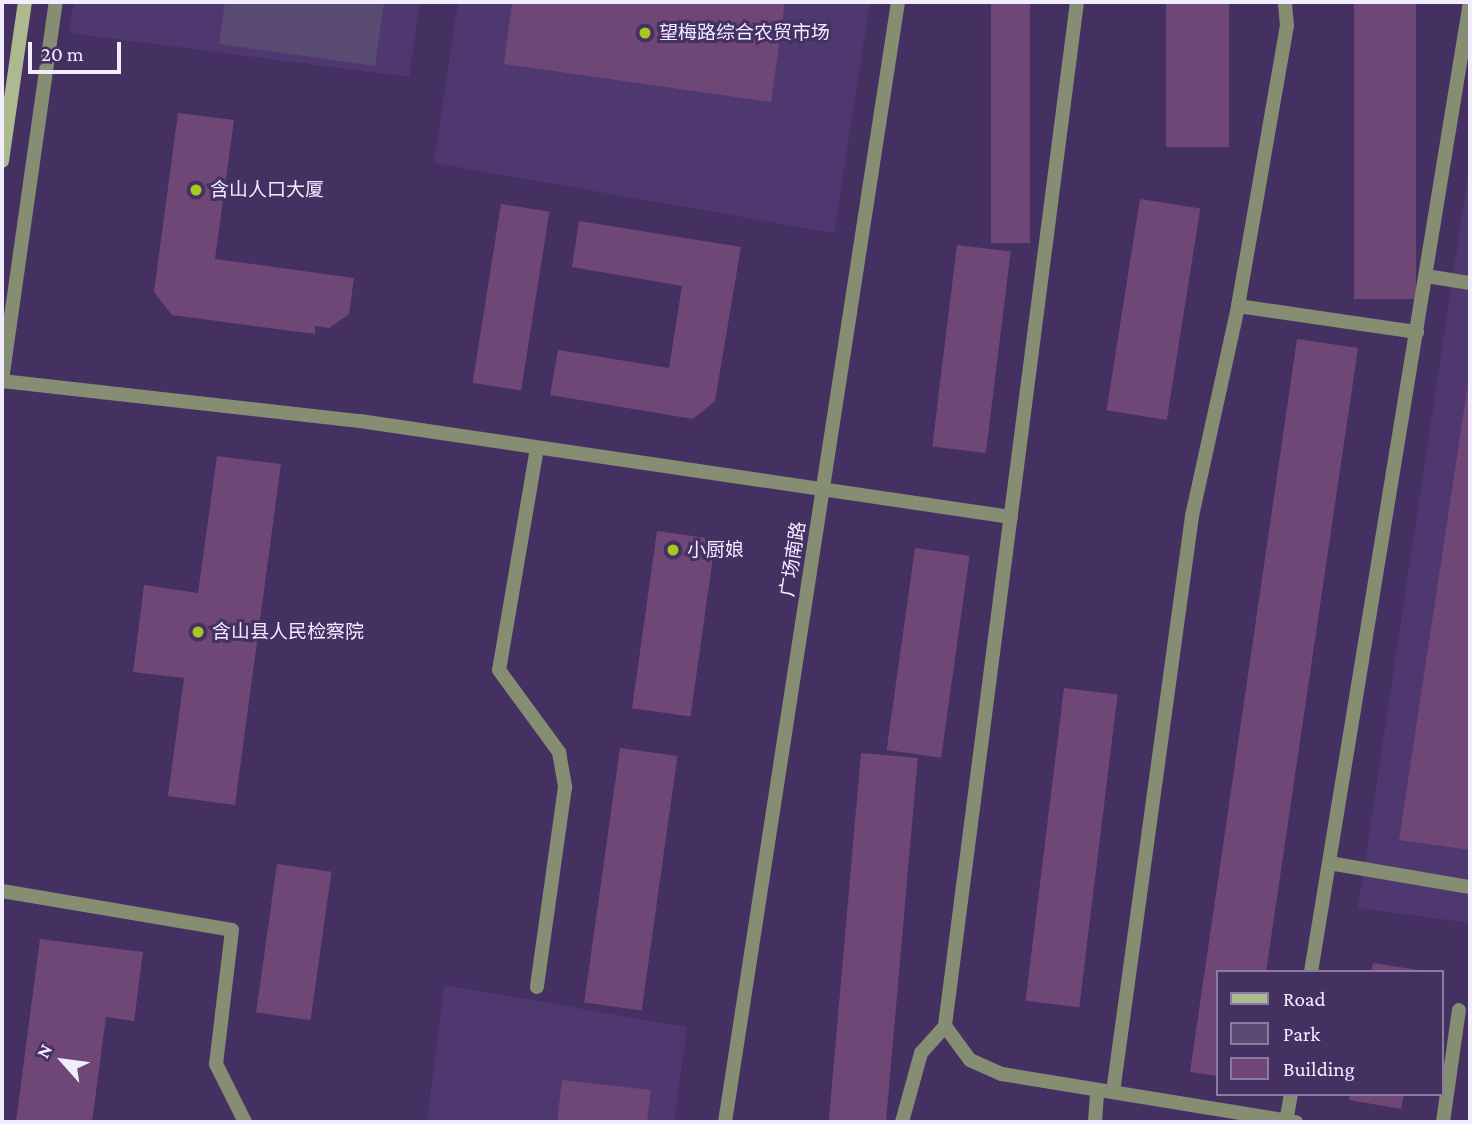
<!DOCTYPE html>
<html>
<head>
<meta charset="utf-8">
<style>
  body { margin:0 }
  #map { position:relative; width:1472px; height:1124px; overflow:hidden; background:#453062; font-family:"Crimson Pro","Noto Sans SC",serif }
  div>[style] { position:absolute }
  .built>* { inset:0; background:#4f3770 }
  .green>* { inset:0; background:#5a4b72 }
  .building>* { inset:0; background:#6f4776; transform-origin:0 0 }
  .service>* { height:14px; margin:-7px; padding:0 7px; transform-origin:7px; border-radius:7px; background:#858d73 }
  .minor>* { height:14px; margin:-7px; padding:0 7px; transform-origin:7px; border-radius:7px; background:#858d73 }
  .tertiary>* { height:14px; margin:-7px; padding:0 7px; transform-origin:7px; border-radius:7px; background:#858d73 }
  .secondary>* { height:14px; margin:-7px; padding:0 7px; transform-origin:7px; border-radius:7px; background:#adba90 }
  .dots>* { width:19px; height:19px; translate:-50% -50%; box-sizing:border-box; border:4px solid #453062; border-radius:50% }
  span { translate:-50% -50%; white-space:nowrap; text-align:center; line-height:1.15; -webkit-text-stroke:6px #453062; paint-order:stroke }
  .poi-label { font-size:19px; color:#f2ecff }
  .left { translate:0 -50%; text-align:left }
  .street-label { font-size:19px; color:#f2ecff }
  .frame { position:absolute; inset:0; border:4px solid #f2ecff; pointer-events:none }
  .legend { position:absolute; left:1216px; top:970px; width:228px; height:126px; box-sizing:border-box; background:#453062; border:2px solid #8a7ba1; margin:0; padding:9px 12px; list-style:none; font-size:21px; color:#f2ecff }
  .legend li { display:flex; align-items:center; gap:14px; height:35px }
  .legend b { width:35px; border:2px solid #8a7ba1 }
  .north { position:absolute; left:28px; top:1026px; width:70px; height:70px; -webkit-text-stroke:5px #453062; paint-order:stroke; rotate:298deg; font-size:19px; font-weight:700; line-height:28px; text-align:center; color:#f2ecff }
  .north::after { content:''; display:block; margin:auto; width:24px; height:32px; background:#f2ecff; clip-path:polygon(50% 0,100% 100%,50% 72%,0 100%) }
  .scale { position:absolute; left:28px; top:42px; width:93px; height:32px; box-sizing:border-box; border:4px solid #f2ecff; border-top:0; padding-left:9px; font-size:21px; line-height:24px; white-space:nowrap; color:#f2ecff; -webkit-text-stroke:5px #453062; paint-order:stroke }
</style>
</head>
<body>
<div id="map">
  <div class="built">
    <i style="clip-path:polygon(74px 2px,420px 2px,409px 77px,69px 33px)"></i>
    <i style="clip-path:polygon(458px 2px,870px 2px,834px 233px,434px 163px)"></i>
    <i style="clip-path:polygon(1470px 162px,1470px 923px,1358px 908px)"></i>
    <i style="clip-path:polygon(444px 985px,687px 1027px,674px 1122px,427px 1122px)"></i>
  </div>
  <div class="green">
    <i style="clip-path:polygon(225px 2px,384px 2px,375px 66px,219px 44px)"></i>
  </div>
  <div class="building">
    <i style="clip-path:polygon(512px 2px,785px 2px,771px 102px,504px 64px)"></i>
    <i style="left:991px;top:2px;width:39px;height:241px"></i>
    <i style="left:1166px;top:2px;width:63px;height:145px"></i>
    <i style="left:1354px;top:2px;width:62px;height:297px"></i>
    <i style="clip-path:polygon(178px 113px,234px 120px,215px 259px,354px 278px,349px 314px,329px 328px,315px 326px,315px 334px,172px 315px,154px 292px)"></i>
    <i style="left:1140px;top:199px;width:61px;height:214px;rotate:9deg"></i>
    <i style="left:501px;top:204px;width:49px;height:181px;rotate:9deg"></i>
    <i style="clip-path:polygon(579px 221px,741px 247px,715px 401px,693px 419px,550px 395px,558px 350px,669px 368px,682px 286px,572px 267px)"></i>
    <i style="left:957px;top:245px;width:54px;height:203px;rotate:7deg"></i>
    <i style="clip-path:polygon(1297px 339px,1358px 348px,1266px 972px,1218px 972px,1218px 1076px,1190px 1072px)"></i>
    <i style="clip-path:polygon(1469px 377px,1470px 377px,1470px 850px,1399px 840px)"></i>
    <i style="clip-path:polygon(217px 456px,281px 464px,235px 805px,168px 796px,184px 678px,133px 672px,144px 585px,198px 593px)"></i>
    <i style="left:657px;top:531px;width:59px;height:179px;rotate:8deg"></i>
    <i style="left:915px;top:548px;width:55px;height:204px;rotate:8deg"></i>
    <i style="left:1064px;top:688px;width:54px;height:315px;rotate:7deg"></i>
    <i style="left:620px;top:748px;width:58px;height:257px;rotate:8deg"></i>
    <i style="left:861px;top:753px;width:57px;height:373px;rotate:5deg"></i>
    <i style="left:277px;top:864px;width:55px;height:150px;rotate:8deg"></i>
    <i style="clip-path:polygon(40px 939px,143px 952px,134px 1021px,106px 1017px,92px 1122px,16px 1122px)"></i>
    <i style="clip-path:polygon(1373px 963px,1418px 970px,1418px 972px,1371px 972px)"></i>
    <i style="clip-path:polygon(562px 1080px,651px 1090px,647px 1122px,557px 1122px)"></i>
    <i style="clip-path:polygon(1350px 1094px,1404px 1094px,1401px 1109px,1349px 1100px)"></i>
  </div>
  <div class="service">
    <i style="left:902px;top:1122px;width:72px;rotate:-74.6deg"></i>
    <i style="left:921px;top:1053px;width:36px;rotate:-48deg"></i>
    <i style="left:1095px;top:1122px;width:32px;rotate:-86deg"></i>
  </div>
  <div class="minor">
    <i style="left:1077px;top:2px;width:1032px;rotate:97.35deg"></i>
    <i style="left:945px;top:1026px;width:42px;rotate:53.7deg"></i>
    <i style="left:970px;top:1060px;width:35px;rotate:24deg"></i>
    <i style="left:1002px;top:1074px;width:298px;rotate:9.3deg"></i>
    <i style="left:1426px;top:276px;width:45px;rotate:9deg"></i>
    <i style="left:1238px;top:306px;width:181px;rotate:8.3deg"></i>
    <i style="left:2px;top:380px;width:382px;rotate:-81.9deg"></i>
    <i style="left:2px;top:381px;width:360px;rotate:6.4deg"></i>
    <i style="left:360px;top:421px;width:658px;rotate:8.39deg"></i>
    <i style="left:537px;top:448px;width:225px;rotate:99.7deg"></i>
    <i style="left:499px;top:670px;width:102px;rotate:53.8deg"></i>
    <i style="left:559px;top:752px;width:36px;rotate:80deg"></i>
    <i style="left:565px;top:787px;width:202px;rotate:98deg"></i>
    <i style="left:1329px;top:863px;width:143px;rotate:9.7deg"></i>
    <i style="left:2px;top:891px;width:233px;rotate:9.6deg"></i>
    <i style="left:232px;top:930px;width:135px;rotate:96.8deg"></i>
    <i style="left:216px;top:1064px;width:65px;rotate:63.4deg"></i>
    <i style="left:1113px;top:1092px;width:581px;rotate:-82.19deg"></i>
    <i style="left:1192px;top:516px;width:215px;rotate:-77.6deg"></i>
    <i style="left:1238px;top:306px;width:284px;rotate:-80.1deg"></i>
    <i style="left:1287px;top:26px;width:24px;rotate:-95deg"></i>
    <i style="left:1443px;top:1122px;width:113px;rotate:-81.9deg"></i>
  </div>
  <div class="tertiary">
    <i style="left:1311px;top:972px;width:983px;rotate:-80.69deg"></i>
    <i style="left:725px;top:1122px;width:1133px;rotate:-81.22deg"></i>
    <i style="left:1286px;top:1122px;width:28px;rotate:-80deg"></i>
  </div>
  <div class="secondary">
    <i style="left:2px;top:161px;width:161px;rotate:-81.8deg"></i>
  </div>
  <div class="dots">
    <i style="left:645px;top:33px;background:#a6c821"></i>
    <i style="left:196px;top:190px;background:#a6c821"></i>
    <i style="left:673px;top:550px;background:#a6c821"></i>
    <i style="left:198px;top:632px;background:#a6c821"></i>
  </div>
  <div class="poi-label">
    <span class="left" style="left:659px;top:33px">望梅路综合农贸市场</span>
    <span class="left" style="left:210px;top:190px">含山人口大厦</span>
    <span class="left" style="left:687px;top:550px">小厨娘</span>
    <span class="left" style="left:212px;top:632px">含山县人民检察院</span>
  </div>
  <div class="street-label">
    <span style="left:793px;top:559px;rotate:-81deg">广场南路</span>
  </div>
  <div class="frame"></div>
  <ul class="legend">
  <li><b style="height:9px;background:#adba90"></b>Road</li>
  <li><b style="height:19px;background:#5a4b72"></b>Park</li>
  <li><b style="height:19px;background:#6f4776"></b>Building</li>
  </ul>
  <div class="north">N</div>
  <div class="scale">20 m</div>
</div>
</body>
</html>
